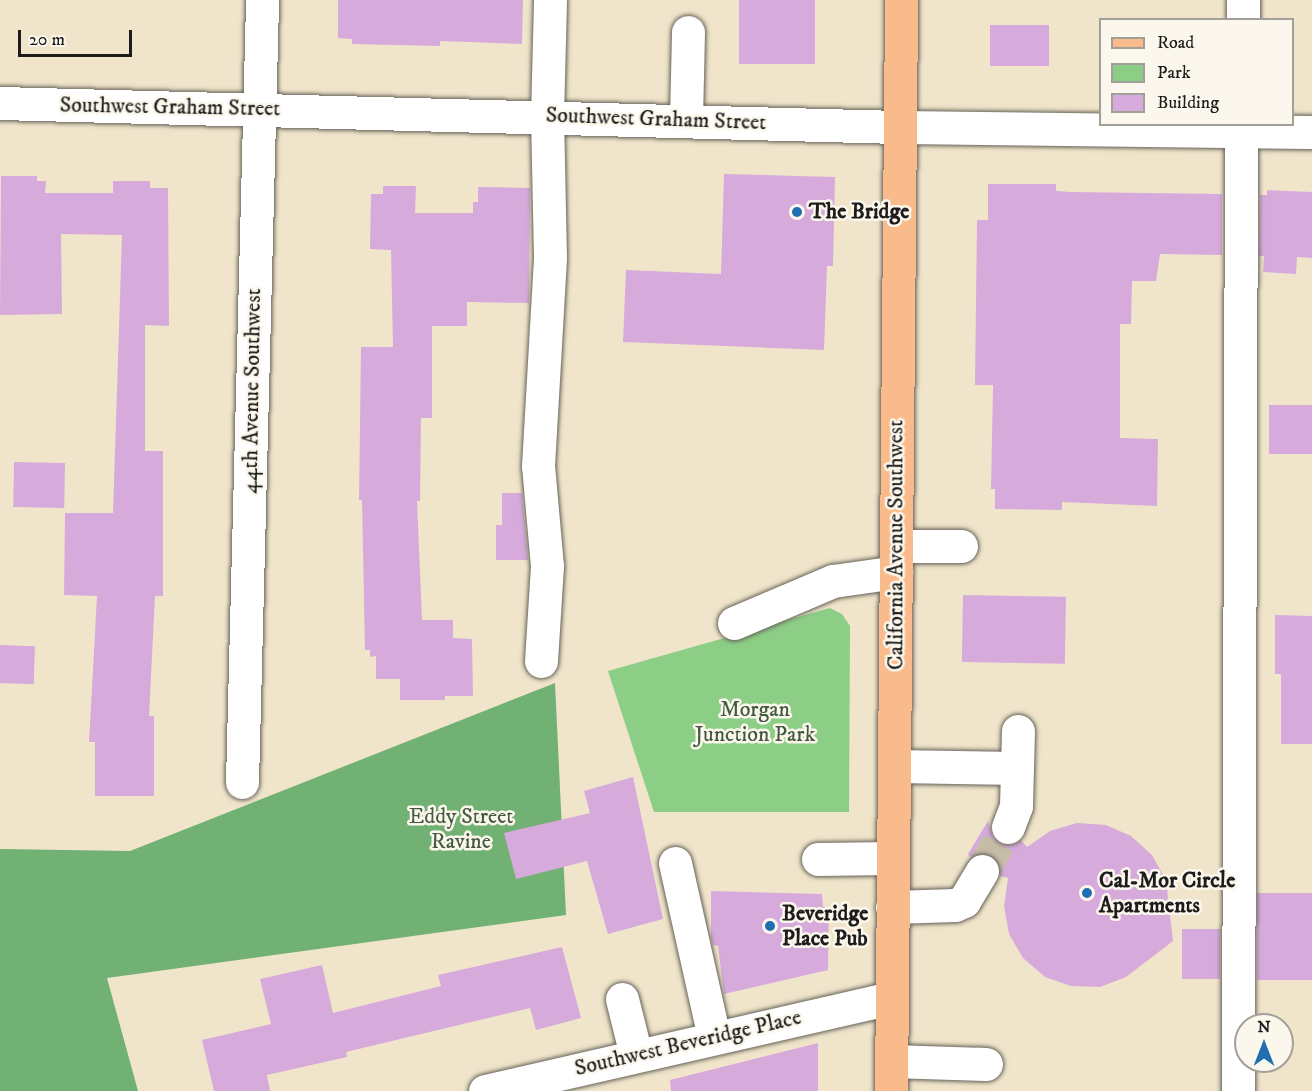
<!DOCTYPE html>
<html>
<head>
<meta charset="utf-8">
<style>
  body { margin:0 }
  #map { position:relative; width:1312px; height:1091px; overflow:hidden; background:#f0e5ca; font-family:"IM FELL DW Pica",serif }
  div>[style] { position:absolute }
  .green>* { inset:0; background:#8cce86 }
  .forest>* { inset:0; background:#71b173 }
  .building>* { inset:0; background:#d6abdc; transform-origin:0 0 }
  .minor-tunnel>* { height:33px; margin-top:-16.5px; transform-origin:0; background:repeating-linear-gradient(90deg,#c6bda7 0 33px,transparent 0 49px) }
  .roads { filter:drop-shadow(0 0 2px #666259) drop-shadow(0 0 2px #666259) }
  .minor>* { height:33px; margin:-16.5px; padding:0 16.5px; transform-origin:16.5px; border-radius:16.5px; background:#fff }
  .major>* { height:33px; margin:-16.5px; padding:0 16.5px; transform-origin:16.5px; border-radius:16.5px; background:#fabb8c }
  .dots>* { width:16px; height:16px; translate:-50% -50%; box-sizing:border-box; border:3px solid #fbf7ec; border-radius:50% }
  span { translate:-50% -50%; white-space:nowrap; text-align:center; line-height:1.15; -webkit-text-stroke:5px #fbf7ec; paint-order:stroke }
  .street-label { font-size:22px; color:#1c1c1c }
  .poi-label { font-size:22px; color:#1c1c1c; font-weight:700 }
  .left { translate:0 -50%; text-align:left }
  .park-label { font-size:22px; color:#435a41 }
  .legend { position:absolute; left:1099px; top:18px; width:195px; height:108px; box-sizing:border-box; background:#fbf7ec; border:2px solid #a29f99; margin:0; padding:8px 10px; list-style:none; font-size:18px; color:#1c1c1c }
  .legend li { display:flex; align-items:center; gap:12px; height:30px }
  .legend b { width:30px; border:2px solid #a29f99 }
  .north { position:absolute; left:1234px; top:1013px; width:60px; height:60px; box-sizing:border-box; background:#fbf7ec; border:2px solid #a29f99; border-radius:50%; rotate:0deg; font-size:16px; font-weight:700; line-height:24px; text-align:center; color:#1c1c1c }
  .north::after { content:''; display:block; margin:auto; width:21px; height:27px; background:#1f6fb2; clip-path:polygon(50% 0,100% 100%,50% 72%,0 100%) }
  .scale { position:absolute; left:18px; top:30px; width:114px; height:27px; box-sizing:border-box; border:3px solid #1c1c1c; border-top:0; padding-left:8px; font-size:18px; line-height:21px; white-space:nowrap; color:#1c1c1c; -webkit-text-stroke:4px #fbf7ec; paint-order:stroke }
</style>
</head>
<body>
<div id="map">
  <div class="green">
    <i style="clip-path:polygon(830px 608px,842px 614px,850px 626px,849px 812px,654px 812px,608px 671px)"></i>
  </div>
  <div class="forest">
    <i style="clip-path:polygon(555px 683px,566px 915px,107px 978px,138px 1091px,0 1091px,0 849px,130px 851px)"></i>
  </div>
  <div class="building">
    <i style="clip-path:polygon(338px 0,523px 0,522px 44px,440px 41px,440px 46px,352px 44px,352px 39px,338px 38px)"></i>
    <i style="left:739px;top:0;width:76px;height:64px"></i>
    <i style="left:990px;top:25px;width:59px;height:41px"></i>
    <i style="clip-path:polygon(724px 174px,835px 177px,833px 266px,827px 266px,824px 350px,623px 342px,626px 270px,721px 274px)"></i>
    <i style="clip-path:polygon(1px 176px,37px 176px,37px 181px,46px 181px,45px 193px,113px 193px,113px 181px,150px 181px,150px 188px,168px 188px,169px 326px,145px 325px,145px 451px,163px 451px,163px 596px,155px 596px,149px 716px,154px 716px,154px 796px,95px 796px,95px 742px,89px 742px,97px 596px,64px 595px,65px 513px,113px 513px,122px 235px,61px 234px,62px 314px,0 315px)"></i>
    <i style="clip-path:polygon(988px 184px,1056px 184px,1056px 191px,1071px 192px,1222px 194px,1222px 255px,1160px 254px,1156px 281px,1132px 281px,1131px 324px,1120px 324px,1120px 438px,1158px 439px,1157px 506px,1062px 502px,1062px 510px,995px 509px,995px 489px,991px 489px,993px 385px,975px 385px,977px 220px,988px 220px)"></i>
    <i style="clip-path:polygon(383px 186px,416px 186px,415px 213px,473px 213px,473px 202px,478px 202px,478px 187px,530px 188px,529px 303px,467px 302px,467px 326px,432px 326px,432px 418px,421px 418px,420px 501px,417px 501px,422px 620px,453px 620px,453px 638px,472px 639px,473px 696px,445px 696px,445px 700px,400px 700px,400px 679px,376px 679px,376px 656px,370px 657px,370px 650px,365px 650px,362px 500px,359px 500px,361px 347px,393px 347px,391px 250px,370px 249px,371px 194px,383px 194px)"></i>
    <i style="clip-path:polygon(1267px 190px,1312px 192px,1312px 258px,1297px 257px,1296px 274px,1263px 272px,1264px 256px,1259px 256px,1260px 195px,1267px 195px)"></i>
    <i style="left:1269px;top:405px;width:43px;height:49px"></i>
    <i style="left:14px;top:462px;width:51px;height:45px;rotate:1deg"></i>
    <i style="clip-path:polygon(502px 493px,522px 493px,528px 560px,496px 560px,496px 525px,502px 525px)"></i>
    <i style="left:963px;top:595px;width:103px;height:67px;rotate:1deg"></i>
    <i style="clip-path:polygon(1275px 615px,1312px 616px,1312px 744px,1281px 744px,1281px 674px,1275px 674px)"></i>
    <i style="left:0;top:645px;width:35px;height:38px;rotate:2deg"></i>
    <i style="clip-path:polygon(633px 777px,663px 919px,608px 934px,587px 861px,516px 879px,504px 833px,590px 813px,584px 791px)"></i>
    <i style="clip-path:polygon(988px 821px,993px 838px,1001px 844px,1012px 845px,1021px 840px,1027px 847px,1050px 831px,1077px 823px,1106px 825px,1131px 836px,1152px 855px,1166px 880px,1173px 941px,1126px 977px,1100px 987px,1071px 986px,1045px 977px,1023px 958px,1009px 934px,1004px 906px,1008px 878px,1000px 876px,998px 861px,983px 852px,970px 857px,968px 854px)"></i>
    <i style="clip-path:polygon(711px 891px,822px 894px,823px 907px,829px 907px,828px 970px,724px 994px,718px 946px,713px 945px,711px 938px)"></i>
    <i style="left:1257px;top:893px;width:55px;height:87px"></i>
    <i style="left:1182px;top:929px;width:38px;height:50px"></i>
    <i style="clip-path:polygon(562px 947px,581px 1018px,536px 1030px,530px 1008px,346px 1052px,347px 1057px,267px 1075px,270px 1091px,214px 1091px,202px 1040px,271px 1024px,260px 979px,322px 965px,333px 1013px,441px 986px,438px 975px)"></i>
    <i style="clip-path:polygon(818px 1043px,818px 1091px,671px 1091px,670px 1080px)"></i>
  </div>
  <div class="minor-tunnel">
    <i style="left:982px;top:871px;width:51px;rotate:-59.4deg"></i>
  </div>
  <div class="roads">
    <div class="minor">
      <i style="left:1243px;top:20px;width:20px;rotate:-90deg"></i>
      <i style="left:0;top:103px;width:898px;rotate:1.53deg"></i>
      <i style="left:898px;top:127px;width:414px;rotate:0.7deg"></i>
      <i style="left:686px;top:120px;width:88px;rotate:-88.7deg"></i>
      <i style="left:896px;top:546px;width:65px"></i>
      <i style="left:734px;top:623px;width:108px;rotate:-23deg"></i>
      <i style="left:833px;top:581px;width:64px;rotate:-8.1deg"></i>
      <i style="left:541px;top:661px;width:95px;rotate:-86.4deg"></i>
      <i style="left:547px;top:566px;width:100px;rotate:-95.1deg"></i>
      <i style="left:538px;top:466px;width:208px;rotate:-86.7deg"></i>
      <i style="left:550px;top:258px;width:142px;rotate:-91.2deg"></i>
      <i style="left:547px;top:116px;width:116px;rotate:-88.5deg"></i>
      <i style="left:894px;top:766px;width:123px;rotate:0.9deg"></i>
      <i style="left:242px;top:782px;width:782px;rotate:-88.53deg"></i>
      <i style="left:1008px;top:827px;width:22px;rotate:-69deg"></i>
      <i style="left:1016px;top:806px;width:75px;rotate:-88.5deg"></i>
      <i style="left:818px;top:859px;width:74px;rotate:-0.8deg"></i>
      <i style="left:675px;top:863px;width:178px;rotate:77.4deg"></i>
      <i style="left:892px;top:907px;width:63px;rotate:-1.8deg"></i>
      <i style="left:955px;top:905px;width:10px;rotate:-24deg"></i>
      <i style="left:964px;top:901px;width:35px;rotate:-59deg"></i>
      <i style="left:622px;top:999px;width:58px;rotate:76deg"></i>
      <i style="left:891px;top:1061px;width:95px;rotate:1.8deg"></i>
      <i style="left:485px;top:1091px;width:417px;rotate:-12.9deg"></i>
      <i style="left:1238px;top:1091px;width:967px;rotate:-89.82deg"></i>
    </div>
    <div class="major">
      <i style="left:891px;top:1091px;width:1091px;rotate:-89.47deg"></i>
    </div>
  </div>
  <div class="dots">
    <i style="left:797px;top:212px;background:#1f6fb2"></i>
    <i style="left:1087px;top:893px;background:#1f6fb2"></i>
    <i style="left:770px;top:926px;background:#1f6fb2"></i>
  </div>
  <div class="street-label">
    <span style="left:170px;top:107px;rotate:1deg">Southwest Graham Street</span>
    <span style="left:656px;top:119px;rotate:2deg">Southwest Graham Street</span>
    <span style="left:252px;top:391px;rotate:-89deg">44th Avenue Southwest</span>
    <span style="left:896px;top:545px;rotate:-90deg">California Avenue Southwest</span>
    <span style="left:688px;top:1043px;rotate:-13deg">Southwest Beveridge Place</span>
  </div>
  <div class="poi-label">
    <span class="left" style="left:809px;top:212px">The Bridge</span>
    <span class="left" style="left:1099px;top:893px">Cal-Mor Circle<br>Apartments</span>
    <span class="left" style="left:782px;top:926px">Beveridge<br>Place Pub</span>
  </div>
  <div class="park-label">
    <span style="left:755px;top:722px">Morgan<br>Junction Park</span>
    <span style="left:461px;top:829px">Eddy Street<br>Ravine</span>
  </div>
  <ul class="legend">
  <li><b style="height:8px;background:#fabb8c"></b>Road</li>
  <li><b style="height:16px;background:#8cce86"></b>Park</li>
  <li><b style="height:16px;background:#d6abdc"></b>Building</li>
  </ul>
  <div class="north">N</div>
  <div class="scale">20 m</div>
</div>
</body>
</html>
